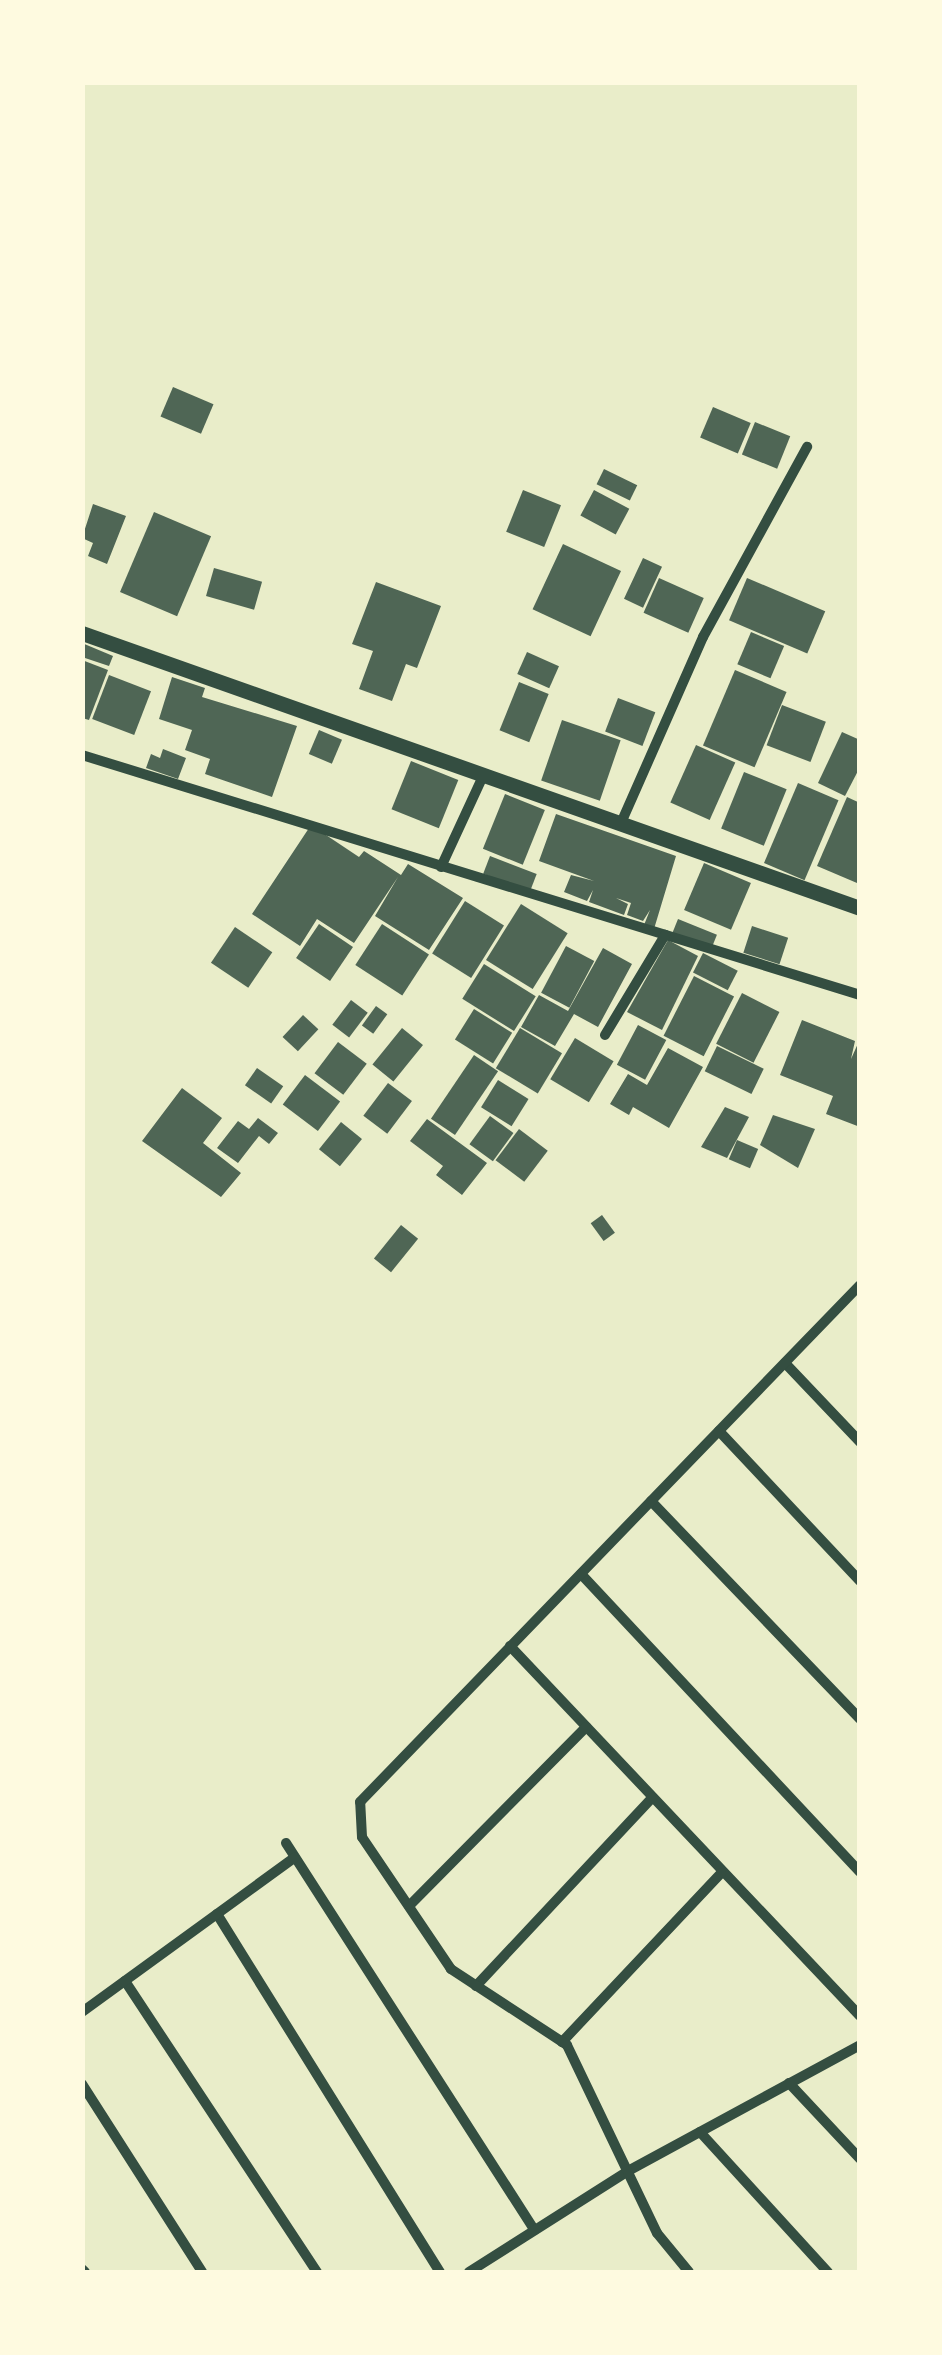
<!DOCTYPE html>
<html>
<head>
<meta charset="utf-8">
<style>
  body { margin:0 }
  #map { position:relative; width:942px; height:2355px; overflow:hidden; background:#e9edc9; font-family:Georgia,serif }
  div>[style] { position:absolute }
  .building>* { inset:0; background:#4f6655; transform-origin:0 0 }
  .minor>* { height:10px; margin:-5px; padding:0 5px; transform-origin:5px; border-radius:5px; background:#344e41 }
  .tertiary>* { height:15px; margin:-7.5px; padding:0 7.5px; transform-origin:7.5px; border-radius:7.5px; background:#344e41 }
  span { translate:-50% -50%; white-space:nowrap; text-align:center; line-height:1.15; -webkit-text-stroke:9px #fefae0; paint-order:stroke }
  .frame { position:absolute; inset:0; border:85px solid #fefae0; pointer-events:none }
</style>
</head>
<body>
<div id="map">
  <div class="building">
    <i style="left:173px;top:387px;width:44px;height:32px;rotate:23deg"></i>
    <i style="left:713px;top:407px;width:41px;height:33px;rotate:23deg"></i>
    <i style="left:755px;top:422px;width:38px;height:35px;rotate:22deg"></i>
    <i style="left:604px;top:469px;width:37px;height:17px;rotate:26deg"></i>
    <i style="left:523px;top:490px;width:41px;height:45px;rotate:22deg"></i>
    <i style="left:594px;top:490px;width:40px;height:29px;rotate:28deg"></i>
    <i style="clip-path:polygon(93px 504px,126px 516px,107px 564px,88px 556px,93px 543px,82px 538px)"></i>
    <i style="left:154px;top:512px;width:62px;height:87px;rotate:23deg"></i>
    <i style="left:563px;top:544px;width:64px;height:72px;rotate:25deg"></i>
    <i style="left:643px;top:558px;width:21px;height:45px;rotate:25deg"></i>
    <i style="left:214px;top:568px;width:50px;height:29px;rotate:16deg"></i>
    <i style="left:659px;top:578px;width:49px;height:38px;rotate:24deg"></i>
    <i style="left:747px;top:578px;width:85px;height:46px;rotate:23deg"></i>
    <i style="clip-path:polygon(376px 582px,441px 606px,417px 668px,406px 664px,392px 701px,359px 689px,373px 651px,352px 644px)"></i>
    <i style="left:751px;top:632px;width:36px;height:35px;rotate:23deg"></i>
    <i style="clip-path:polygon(82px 643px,113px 656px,109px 666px,82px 657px)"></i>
    <i style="left:527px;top:652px;width:35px;height:24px;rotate:24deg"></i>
    <i style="clip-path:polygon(82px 660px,108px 670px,89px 720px,82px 718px)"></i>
    <i style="left:735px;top:670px;width:56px;height:82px;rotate:23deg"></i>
    <i style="left:109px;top:675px;width:45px;height:47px;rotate:21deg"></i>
    <i style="clip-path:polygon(172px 677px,205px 688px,202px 697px,297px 726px,272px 797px,205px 774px,210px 759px,185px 750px,192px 730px,159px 719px)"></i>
    <i style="left:519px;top:682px;width:32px;height:52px;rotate:22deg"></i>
    <i style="left:618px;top:698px;width:40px;height:36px;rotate:21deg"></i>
    <i style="left:782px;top:705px;width:47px;height:43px;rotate:21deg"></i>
    <i style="left:562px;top:720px;width:62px;height:64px;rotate:19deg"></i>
    <i style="left:319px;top:730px;width:25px;height:26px;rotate:23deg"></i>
    <i style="clip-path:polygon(842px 732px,860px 740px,860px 767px,845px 796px,818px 783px)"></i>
    <i style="left:696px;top:745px;width:43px;height:63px;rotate:24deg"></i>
    <i style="clip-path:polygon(163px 749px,186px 758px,178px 779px,146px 768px,151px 754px,160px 758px)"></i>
    <i style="left:411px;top:761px;width:51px;height:52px;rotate:22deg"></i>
    <i style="left:744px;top:772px;width:46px;height:61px;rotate:22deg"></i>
    <i style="left:798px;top:783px;width:44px;height:87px;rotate:23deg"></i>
    <i style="left:505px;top:794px;width:43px;height:59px;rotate:22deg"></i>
    <i style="clip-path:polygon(847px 797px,860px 803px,857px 883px,817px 866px)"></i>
    <i style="clip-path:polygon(556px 814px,676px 856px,654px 929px,644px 925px,650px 910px,643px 921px,627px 915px,631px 903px,616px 898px,628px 904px,624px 915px,589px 902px,593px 890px,587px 901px,564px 892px,571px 875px,594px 881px,539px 861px)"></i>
    <i style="clip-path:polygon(311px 825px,359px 857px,364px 851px,401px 875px,408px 864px,463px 898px,429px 950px,375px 916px,398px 877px,354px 943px,317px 919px,300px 946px,252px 914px)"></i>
    <i style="left:490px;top:856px;width:50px;height:19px;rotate:21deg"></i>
    <i style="left:704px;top:863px;width:51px;height:51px;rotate:23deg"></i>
    <i style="left:465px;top:901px;width:46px;height:62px;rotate:32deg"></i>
    <i style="left:521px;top:904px;width:55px;height:66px;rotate:32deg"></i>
    <i style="left:678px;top:919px;width:42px;height:15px;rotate:22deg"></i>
    <i style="left:319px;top:924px;width:41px;height:41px;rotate:34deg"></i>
    <i style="left:382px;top:924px;width:56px;height:49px;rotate:33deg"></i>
    <i style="left:752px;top:926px;width:38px;height:28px;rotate:18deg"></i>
    <i style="left:235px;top:927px;width:45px;height:43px;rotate:34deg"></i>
    <i style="clip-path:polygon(668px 940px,698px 956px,662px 1030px,627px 1012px)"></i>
    <i style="left:566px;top:946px;width:32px;height:53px;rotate:28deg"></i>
    <i style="clip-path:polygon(603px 948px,632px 964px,598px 1027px,574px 1014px,555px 1046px,521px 1027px,539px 995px,568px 1011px)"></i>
    <i style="left:703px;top:953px;width:39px;height:22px;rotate:27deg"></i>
    <i style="left:484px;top:964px;width:61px;height:41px;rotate:32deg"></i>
    <i style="left:694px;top:976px;width:45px;height:67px;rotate:27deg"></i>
    <i style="left:742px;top:993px;width:42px;height:57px;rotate:27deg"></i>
    <i style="left:351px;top:1000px;width:21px;height:31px;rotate:37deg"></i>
    <i style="left:376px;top:1006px;width:14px;height:24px;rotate:36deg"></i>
    <i style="left:474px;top:1009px;width:45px;height:36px;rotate:32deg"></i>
    <i style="left:303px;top:1015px;width:21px;height:30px;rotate:43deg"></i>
    <i style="clip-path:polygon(802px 1020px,855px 1041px,851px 1059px,860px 1039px,860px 1127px,826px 1114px,833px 1096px,780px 1075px)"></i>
    <i style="left:638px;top:1025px;width:32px;height:45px;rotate:28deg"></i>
    <i style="left:402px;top:1028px;width:27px;height:47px;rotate:39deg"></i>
    <i style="left:520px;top:1028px;width:49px;height:47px;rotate:31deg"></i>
    <i style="left:575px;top:1038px;width:45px;height:48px;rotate:31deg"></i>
    <i style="left:338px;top:1042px;width:36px;height:39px;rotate:37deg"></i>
    <i style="left:717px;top:1046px;width:52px;height:28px;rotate:26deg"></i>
    <i style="clip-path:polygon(668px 1048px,703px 1067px,669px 1128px,633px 1107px,629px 1115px,610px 1104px,628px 1074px,647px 1085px)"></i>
    <i style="left:474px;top:1055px;width:29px;height:77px;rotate:34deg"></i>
    <i style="left:257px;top:1068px;width:32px;height:21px;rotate:35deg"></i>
    <i style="left:305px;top:1075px;width:44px;height:37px;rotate:37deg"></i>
    <i style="left:498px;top:1080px;width:36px;height:32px;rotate:32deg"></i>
    <i style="left:388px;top:1083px;width:30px;height:41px;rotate:37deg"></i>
    <i style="clip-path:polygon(182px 1088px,222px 1118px,203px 1143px,241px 1173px,221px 1197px,142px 1141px)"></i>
    <i style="clip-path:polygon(725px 1107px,749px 1117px,727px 1158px,701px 1147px)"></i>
    <i style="clip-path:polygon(773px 1115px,815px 1129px,798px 1168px,760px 1145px)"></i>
    <i style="left:490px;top:1116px;width:29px;height:35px;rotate:36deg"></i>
    <i style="clip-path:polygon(258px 1118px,278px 1133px,269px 1144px,259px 1136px,238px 1163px,217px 1148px,238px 1121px,249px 1129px)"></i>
    <i style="clip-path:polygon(427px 1119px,487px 1163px,462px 1195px,436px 1175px,443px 1166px,410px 1141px)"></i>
    <i style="left:341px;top:1122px;width:27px;height:35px;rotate:39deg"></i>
    <i style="left:519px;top:1129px;width:36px;height:39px;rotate:37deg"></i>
    <i style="left:737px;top:1140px;width:23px;height:21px;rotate:23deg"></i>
    <i style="left:602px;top:1215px;width:22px;height:14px;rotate:54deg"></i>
    <i style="left:401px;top:1225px;width:22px;height:43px;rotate:39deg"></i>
  </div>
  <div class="minor">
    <i style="left:82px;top:755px;width:814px;rotate:17.14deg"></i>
    <i style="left:621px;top:823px;width:203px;rotate:-66.2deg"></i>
    <i style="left:703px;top:637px;width:217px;rotate:-61.3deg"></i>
    <i style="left:441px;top:867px;width:100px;rotate:-65.2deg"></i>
    <i style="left:605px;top:1035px;width:117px;rotate:-59deg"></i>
    <i style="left:785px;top:1363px;width:109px;rotate:46.5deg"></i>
    <i style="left:719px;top:1431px;width:206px;rotate:46.8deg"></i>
    <i style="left:651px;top:1501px;width:302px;rotate:46.2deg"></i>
    <i style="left:581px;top:1574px;width:408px;rotate:46.9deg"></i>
    <i style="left:510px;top:1646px;width:509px;rotate:46.59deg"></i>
    <i style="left:286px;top:1843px;width:460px;rotate:57.3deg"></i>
    <i style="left:409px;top:1906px;width:252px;rotate:-45.3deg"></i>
    <i style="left:217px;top:1914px;width:422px;rotate:58.1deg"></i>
    <i style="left:125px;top:1981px;width:349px;rotate:56.6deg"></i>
    <i style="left:476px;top:1986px;width:258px;rotate:-46.9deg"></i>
    <i style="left:82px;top:2012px;width:263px;rotate:-36deg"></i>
    <i style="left:562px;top:2042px;width:232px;rotate:-46.7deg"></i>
    <i style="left:789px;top:2083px;width:104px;rotate:46.9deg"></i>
    <i style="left:82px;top:2084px;width:223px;rotate:57.4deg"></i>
    <i style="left:700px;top:2132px;width:190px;rotate:47.6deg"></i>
    <i style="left:82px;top:2269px;width:4px;rotate:45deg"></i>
    <i style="left:469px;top:2272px;width:188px;rotate:-32.4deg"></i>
    <i style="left:628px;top:2171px;width:264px;rotate:-28.5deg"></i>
    <i style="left:689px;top:2272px;width:50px;rotate:-129.4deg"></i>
    <i style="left:657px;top:2233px;width:208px;rotate:-115.6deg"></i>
    <i style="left:567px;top:2045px;width:139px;rotate:-146.8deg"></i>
    <i style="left:451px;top:1969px;width:159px;rotate:-124deg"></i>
    <i style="left:362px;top:1837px;width:35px;rotate:-93deg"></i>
    <i style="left:360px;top:1802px;width:719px;rotate:-45.96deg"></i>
  </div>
  <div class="tertiary">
    <i style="left:82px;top:633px;width:825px;rotate:19.47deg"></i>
  </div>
  <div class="frame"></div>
</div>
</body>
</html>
